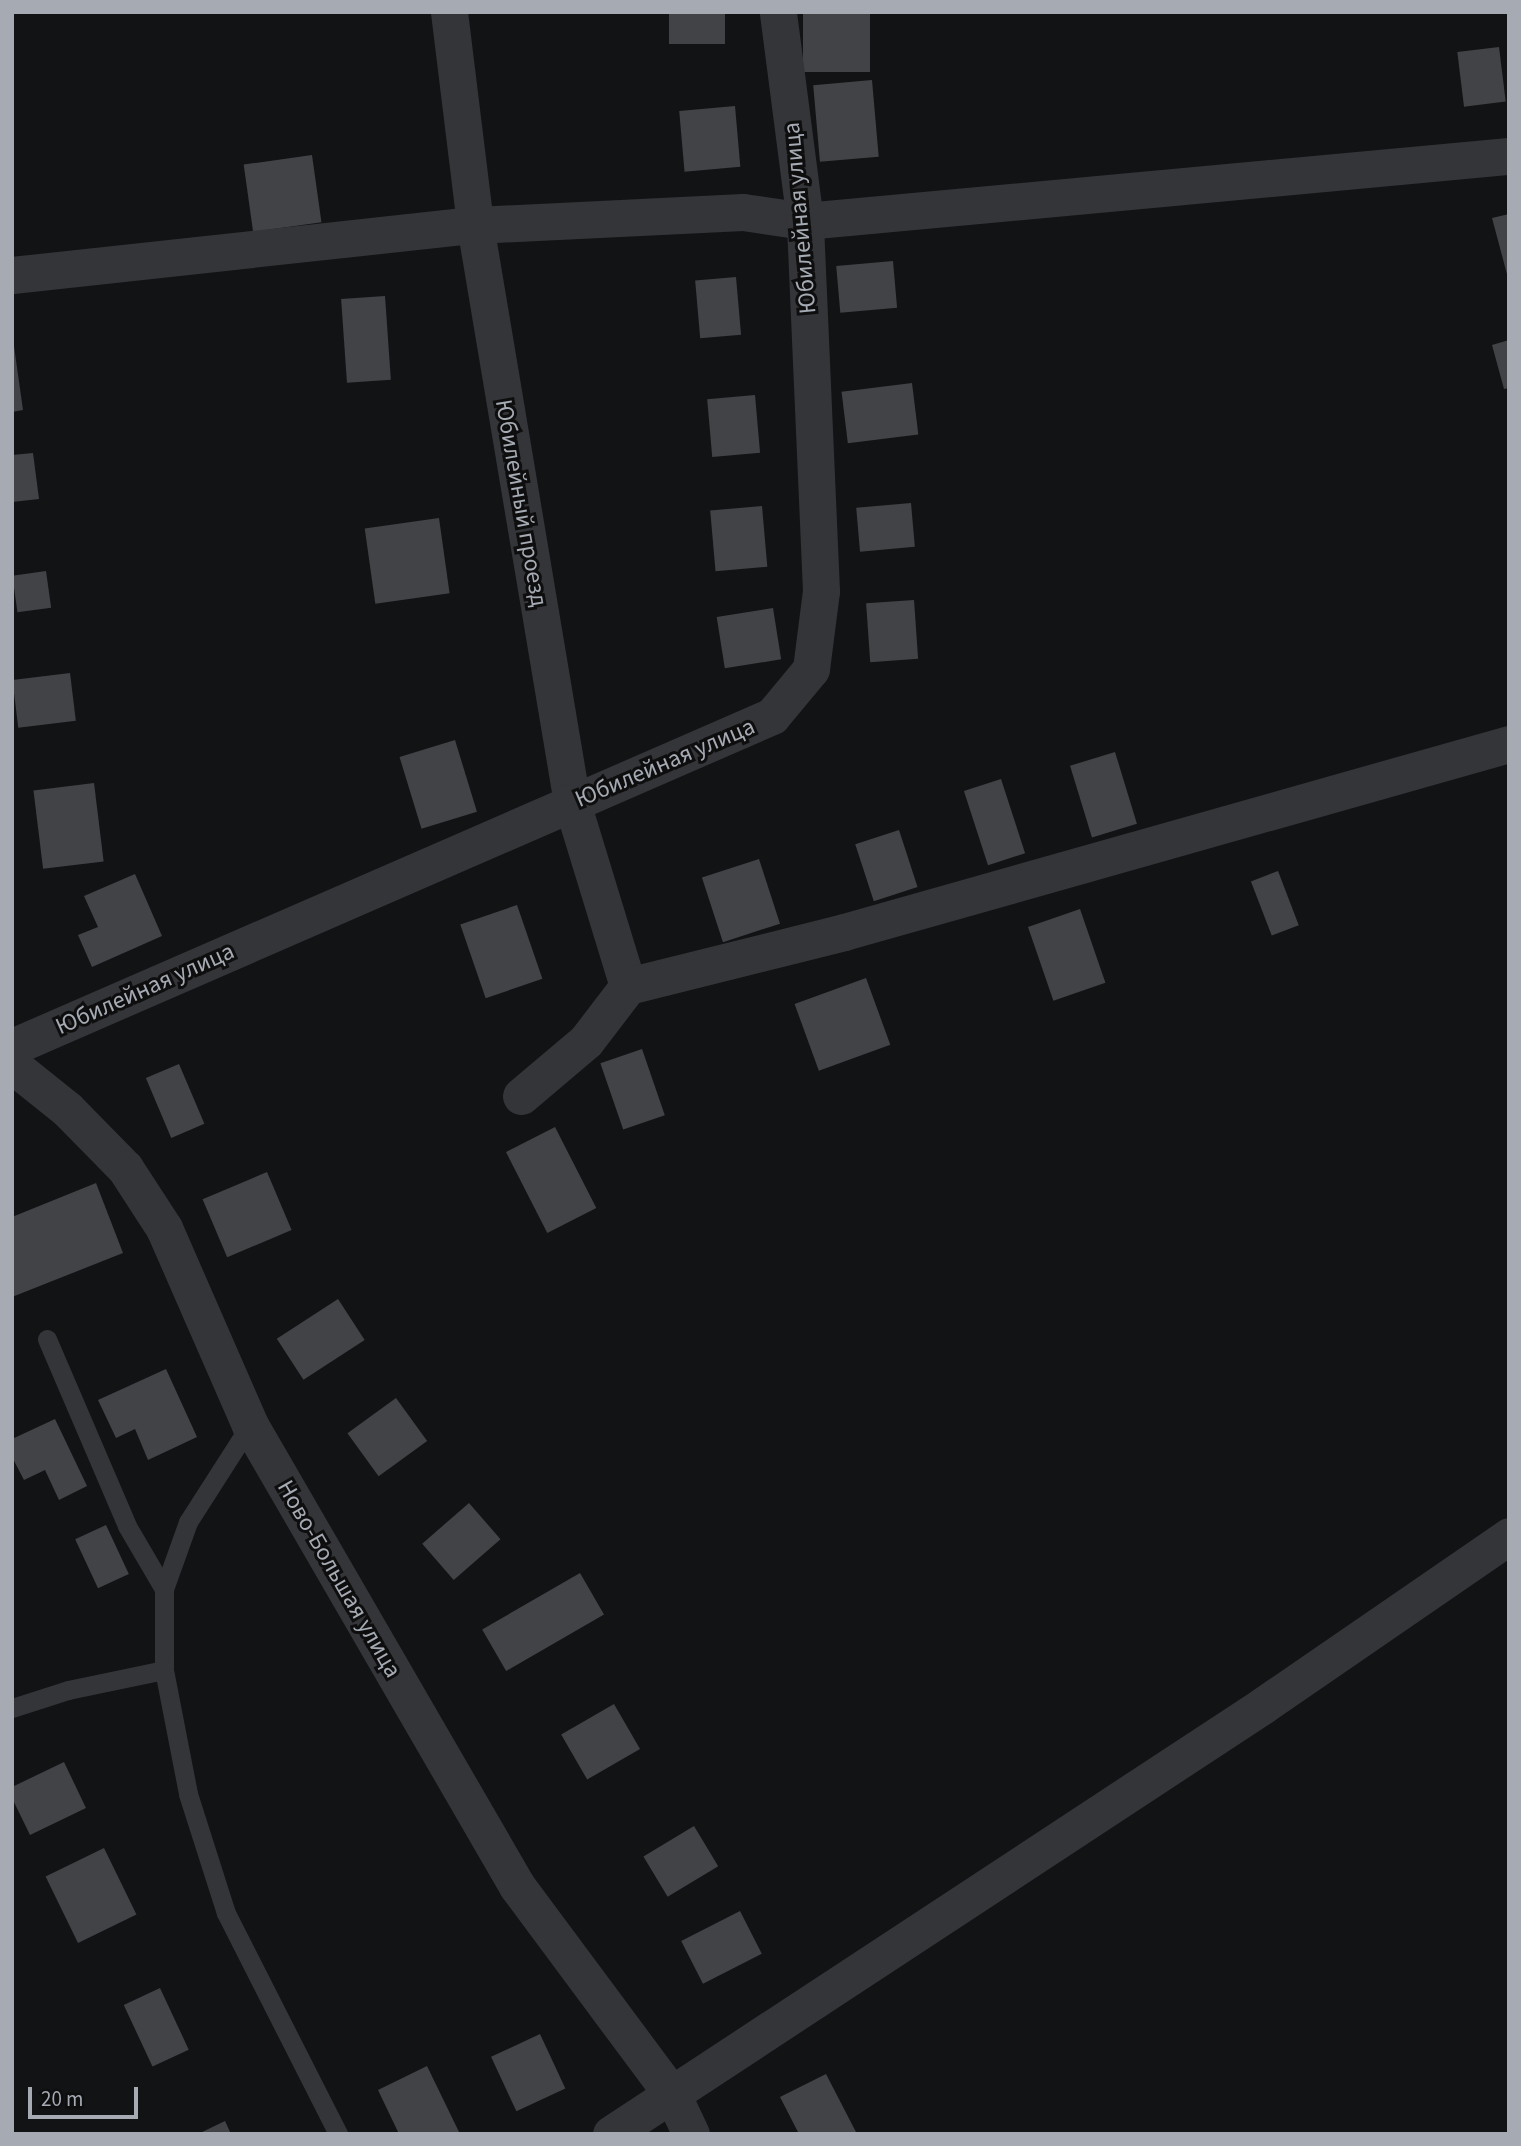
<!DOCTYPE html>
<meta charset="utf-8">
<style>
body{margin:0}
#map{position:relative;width:1521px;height:2146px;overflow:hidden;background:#121314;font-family:"Source Sans 3",sans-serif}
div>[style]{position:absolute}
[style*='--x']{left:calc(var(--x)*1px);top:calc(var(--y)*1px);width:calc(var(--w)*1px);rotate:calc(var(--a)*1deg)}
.building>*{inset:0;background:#424347;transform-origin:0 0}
.service>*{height:19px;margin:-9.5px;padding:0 9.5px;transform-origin:9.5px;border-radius:9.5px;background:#343539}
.minor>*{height:37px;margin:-18.5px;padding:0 18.5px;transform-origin:18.5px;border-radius:18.5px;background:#343539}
span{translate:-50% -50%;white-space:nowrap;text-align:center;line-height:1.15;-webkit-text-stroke:6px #0e0e0f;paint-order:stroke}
.street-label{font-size:24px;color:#a5aab3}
.frame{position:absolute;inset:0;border:14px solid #a5aab3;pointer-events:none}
.scale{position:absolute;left:28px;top:2087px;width:110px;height:32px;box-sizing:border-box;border:4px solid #a5aab3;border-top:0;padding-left:9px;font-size:21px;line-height:24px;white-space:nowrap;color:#a5aab3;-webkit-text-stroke:5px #0e0e0f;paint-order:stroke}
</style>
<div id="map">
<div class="building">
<i style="left:669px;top:12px;width:56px;height:32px"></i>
<i style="left:803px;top:12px;width:67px;height:60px"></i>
<i style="left:1499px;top:47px;width:55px;height:42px;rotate:83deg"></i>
<i style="left:872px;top:80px;width:77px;height:59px;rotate:85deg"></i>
<i style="left:735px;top:106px;width:61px;height:56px;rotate:85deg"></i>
<i style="left:312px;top:155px;width:68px;height:69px;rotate:82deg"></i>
<i style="clip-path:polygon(1509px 214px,1509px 278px,1508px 278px,1492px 218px)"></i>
<i style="left:893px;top:261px;width:47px;height:57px;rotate:85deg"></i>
<i style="left:736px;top:277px;width:58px;height:41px;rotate:85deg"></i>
<i style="left:385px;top:296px;width:84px;height:44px;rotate:86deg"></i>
<i style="clip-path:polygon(12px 332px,23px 410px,12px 412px)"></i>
<i style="clip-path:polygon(1509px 340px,1509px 388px,1504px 389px,1492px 345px)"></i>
<i style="left:912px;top:383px;width:52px;height:71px;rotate:83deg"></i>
<i style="left:755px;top:395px;width:58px;height:48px;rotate:85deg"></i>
<i style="clip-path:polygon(33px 453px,39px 499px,12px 502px,12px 455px)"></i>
<i style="left:911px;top:503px;width:44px;height:55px;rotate:85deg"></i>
<i style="left:762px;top:506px;width:61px;height:52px;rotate:85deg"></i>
<i style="left:439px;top:518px;width:76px;height:75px;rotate:82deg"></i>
<i style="left:46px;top:571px;width:37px;height:34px;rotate:82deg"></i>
<i style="left:914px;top:600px;width:59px;height:48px;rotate:86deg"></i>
<i style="left:773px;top:608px;width:52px;height:57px;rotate:81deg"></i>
<i style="left:70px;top:673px;width:48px;height:58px;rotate:83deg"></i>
<i style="left:455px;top:740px;width:75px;height:58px;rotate:73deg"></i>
<i style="left:1115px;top:752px;width:75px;height:47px;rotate:73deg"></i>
<i style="left:1001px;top:779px;width:78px;height:39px;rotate:72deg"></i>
<i style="left:94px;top:783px;width:79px;height:61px;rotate:83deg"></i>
<i style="left:899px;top:830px;width:60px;height:46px;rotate:72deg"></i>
<i style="left:759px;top:859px;width:68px;height:60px;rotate:72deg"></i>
<i style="left:1278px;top:871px;width:58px;height:29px;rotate:69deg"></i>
<i style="clip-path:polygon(135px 874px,162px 936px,92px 967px,78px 935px,98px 927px,84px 896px)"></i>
<i style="left:517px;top:905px;width:78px;height:60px;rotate:71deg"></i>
<i style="left:1080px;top:909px;width:78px;height:55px;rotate:71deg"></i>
<i style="left:866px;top:978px;width:71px;height:76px;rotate:70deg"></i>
<i style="left:642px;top:1049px;width:70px;height:44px;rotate:71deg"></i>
<i style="left:179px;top:1064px;width:65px;height:36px;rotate:67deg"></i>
<i style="left:555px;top:1127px;width:91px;height:55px;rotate:63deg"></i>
<i style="left:267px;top:1172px;width:63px;height:70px;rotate:67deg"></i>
<i style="clip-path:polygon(96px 1183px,123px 1253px,12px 1297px,12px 1217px)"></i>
<i style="left:338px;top:1299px;width:49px;height:73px;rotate:57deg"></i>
<i style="clip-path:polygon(166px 1369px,197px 1437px,148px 1460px,135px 1429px,116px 1438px,98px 1400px)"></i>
<i style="left:396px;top:1398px;width:53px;height:60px;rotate:54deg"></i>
<i style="clip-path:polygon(55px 1419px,87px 1486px,59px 1500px,45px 1470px,24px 1480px,12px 1457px,12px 1439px)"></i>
<i style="left:469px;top:1503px;width:48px;height:62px;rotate:49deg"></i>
<i style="left:106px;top:1525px;width:54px;height:34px;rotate:65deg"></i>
<i style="left:580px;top:1573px;width:48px;height:113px;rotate:60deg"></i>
<i style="left:614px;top:1704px;width:52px;height:61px;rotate:60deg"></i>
<i style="clip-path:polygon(64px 1762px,86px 1808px,30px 1835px,12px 1798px,12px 1787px)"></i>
<i style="left:694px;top:1826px;width:47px;height:59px;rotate:59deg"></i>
<i style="left:104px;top:1848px;width:74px;height:65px;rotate:64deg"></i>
<i style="left:740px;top:1911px;width:48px;height:66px;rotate:63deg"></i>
<i style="left:160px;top:1988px;width:68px;height:40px;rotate:65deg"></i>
<i style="left:540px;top:2034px;width:60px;height:54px;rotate:65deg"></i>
<i style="clip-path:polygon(427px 2066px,460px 2134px,399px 2134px,378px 2090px)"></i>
<i style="clip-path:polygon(826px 2074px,857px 2134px,799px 2134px,780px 2097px)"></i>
<i style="clip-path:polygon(225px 2121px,231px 2134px,198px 2134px)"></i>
</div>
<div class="service">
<i style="--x:47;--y:1339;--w:203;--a:66.8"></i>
<i style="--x:127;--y:1526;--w:73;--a:59.6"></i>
<i style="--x:250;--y:1425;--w:115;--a:122.6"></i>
<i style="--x:188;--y:1522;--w:71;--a:109.7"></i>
<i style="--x:164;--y:1589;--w:81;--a:90"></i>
<i style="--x:164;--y:1670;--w:126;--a:79"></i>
<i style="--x:188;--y:1794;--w:125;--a:72.3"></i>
<i style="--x:226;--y:1913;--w:248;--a:63.1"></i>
<i style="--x:12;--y:1708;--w:59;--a:-17.8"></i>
<i style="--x:68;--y:1690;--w:98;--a:-11.8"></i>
</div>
<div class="minor">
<i style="--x:449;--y:12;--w:215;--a:83"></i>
<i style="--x:475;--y:225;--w:586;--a:80.47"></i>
<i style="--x:572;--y:803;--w:191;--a:73"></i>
<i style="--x:12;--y:275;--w:466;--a:-6.2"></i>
<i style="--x:475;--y:225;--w:268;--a:-2.8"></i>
<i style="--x:743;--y:212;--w:63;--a:8.3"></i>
<i style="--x:805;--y:221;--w:707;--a:-5.28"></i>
<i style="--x:12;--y:1047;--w:829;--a:-23.53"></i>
<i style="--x:772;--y:716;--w:61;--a:-50.3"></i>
<i style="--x:811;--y:669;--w:79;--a:-82.7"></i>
<i style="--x:821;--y:591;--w:370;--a:-92.5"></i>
<i style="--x:805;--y:221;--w:211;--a:-97.4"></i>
<i style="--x:12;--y:1065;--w:70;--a:38.7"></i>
<i style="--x:67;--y:1109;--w:83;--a:45.5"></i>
<i style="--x:125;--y:1168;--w:72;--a:57"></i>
<i style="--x:164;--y:1228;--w:215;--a:66.4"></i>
<i style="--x:250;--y:1425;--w:533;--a:59.92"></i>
<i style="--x:517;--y:1886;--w:262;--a:53.4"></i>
<i style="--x:673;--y:2096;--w:42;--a:64.7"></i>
<i style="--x:521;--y:1096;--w:85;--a:-40.2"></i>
<i style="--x:586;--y:1041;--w:69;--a:-52.6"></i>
<i style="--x:628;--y:986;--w:223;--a:-14"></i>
<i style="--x:844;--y:932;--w:691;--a:-15.79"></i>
<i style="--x:611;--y:2134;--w:779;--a:-33.32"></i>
<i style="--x:1262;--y:1706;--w:300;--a:-34.5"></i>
</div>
<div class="street-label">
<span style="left:800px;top:218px;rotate:-95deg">Юбилейная улица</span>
<span style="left:521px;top:503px;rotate:80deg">Юбилейный проезд</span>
<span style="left:665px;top:763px;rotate:-23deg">Юбилейная улица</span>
<span style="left:145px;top:989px;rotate:-24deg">Юбилейная улица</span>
<span style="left:339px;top:1579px;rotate:60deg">Ново-Большая улица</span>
</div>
<div class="frame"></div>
<div class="scale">20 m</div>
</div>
